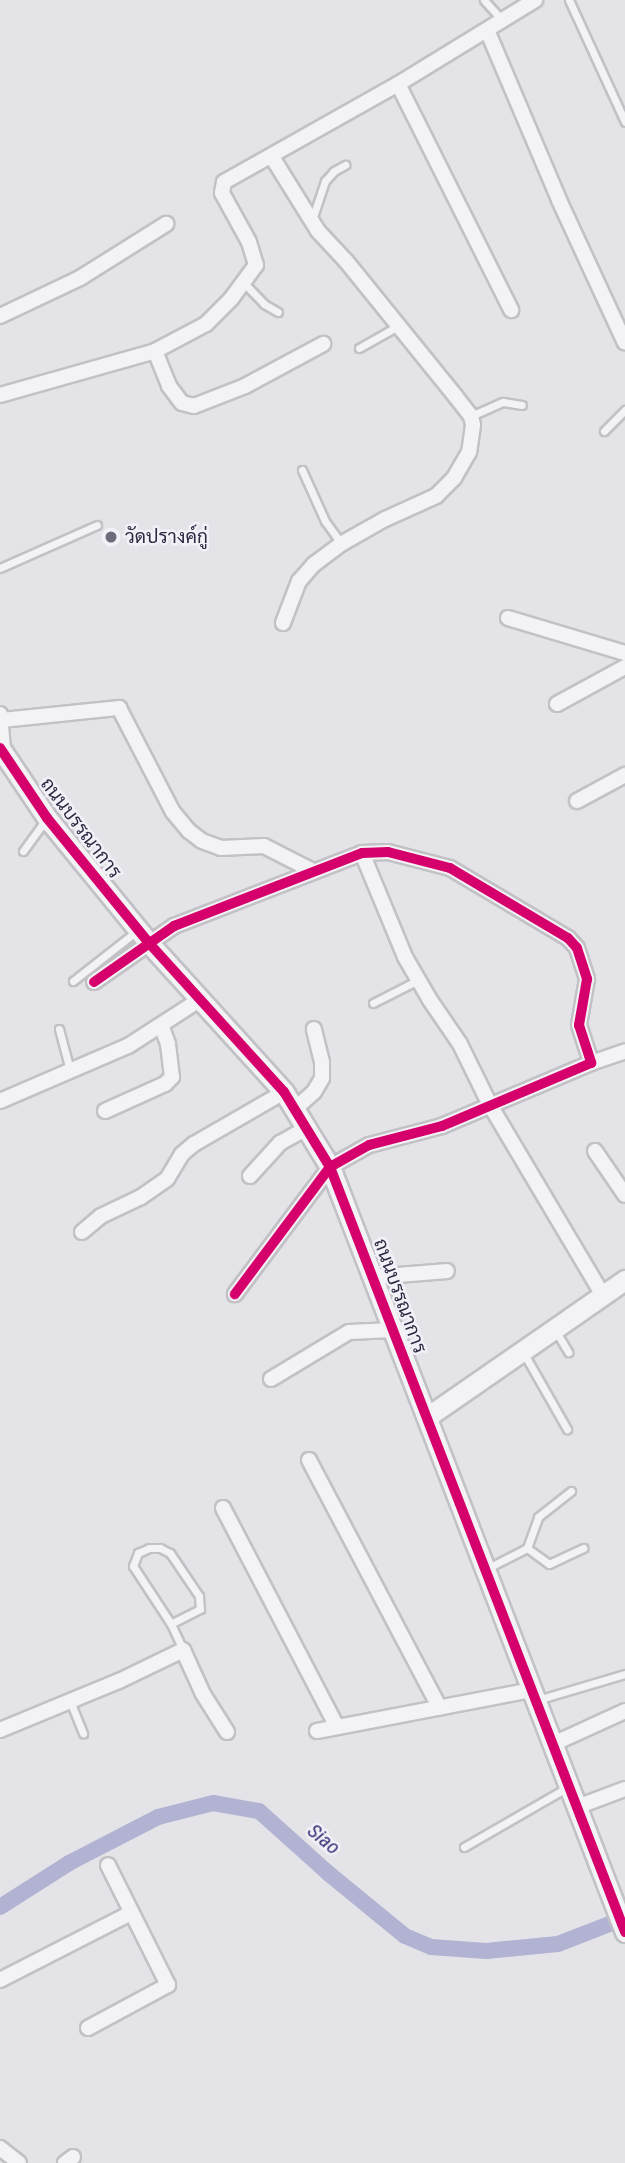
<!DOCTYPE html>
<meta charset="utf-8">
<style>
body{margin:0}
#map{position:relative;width:625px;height:2163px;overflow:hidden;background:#e4e4e8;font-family:"Roboto Condensed",Sarabun,sans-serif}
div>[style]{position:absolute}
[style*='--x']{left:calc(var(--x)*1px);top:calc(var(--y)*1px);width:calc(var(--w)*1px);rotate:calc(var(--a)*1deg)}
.canal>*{height:16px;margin:-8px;padding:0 8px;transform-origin:8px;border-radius:8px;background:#b2b2d3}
.roads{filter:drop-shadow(2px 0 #c1c1c6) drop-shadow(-2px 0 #c1c1c6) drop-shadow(0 2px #c1c1c6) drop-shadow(0 -2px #c1c1c6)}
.service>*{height:7px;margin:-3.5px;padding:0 3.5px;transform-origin:3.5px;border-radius:3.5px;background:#f3f3f5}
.minor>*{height:14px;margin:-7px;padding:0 7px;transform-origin:7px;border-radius:7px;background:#f3f3f5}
.tertiary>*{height:19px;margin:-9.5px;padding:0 9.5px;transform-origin:9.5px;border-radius:9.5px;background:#f3f3f5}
.cycleway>*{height:10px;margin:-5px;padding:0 5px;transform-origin:5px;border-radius:5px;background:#d6006c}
.dots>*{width:19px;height:19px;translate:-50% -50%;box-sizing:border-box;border:4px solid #f2f1f8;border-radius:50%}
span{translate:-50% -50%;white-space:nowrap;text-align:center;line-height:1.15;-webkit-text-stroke:5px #f2f1f8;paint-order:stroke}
.poi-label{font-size:19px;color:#2d2a42}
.left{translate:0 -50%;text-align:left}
.street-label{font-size:19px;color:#2d2a42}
.water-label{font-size:21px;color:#363377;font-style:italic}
</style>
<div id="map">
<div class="canal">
<i style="--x:0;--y:1907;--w:82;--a:-32.5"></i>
<i style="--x:69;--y:1863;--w:100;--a:-27.3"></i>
<i style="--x:158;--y:1817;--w:57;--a:-14.3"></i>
<i style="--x:213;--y:1803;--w:47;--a:9.9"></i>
<i style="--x:259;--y:1811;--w:93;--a:41.9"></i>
<i style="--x:328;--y:1873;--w:99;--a:39.3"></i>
<i style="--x:405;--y:1936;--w:28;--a:23"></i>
<i style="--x:431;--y:1947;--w:55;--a:4.2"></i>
<i style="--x:486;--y:1951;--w:72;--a:-5.6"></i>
<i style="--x:558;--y:1944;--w:72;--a:-21.2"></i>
</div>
<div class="roads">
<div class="service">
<i style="--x:484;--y:0;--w:27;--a:48"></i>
<i style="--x:569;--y:0;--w:134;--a:65.3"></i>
<i style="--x:312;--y:220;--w:41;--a:-71.6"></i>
<i style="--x:325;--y:181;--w:13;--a:-48"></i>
<i style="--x:334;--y:171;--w:13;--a:-29"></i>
<i style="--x:244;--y:283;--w:29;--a:46"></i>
<i style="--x:264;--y:304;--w:16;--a:30"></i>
<i style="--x:359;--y:348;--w:45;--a:-29.4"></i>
<i style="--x:471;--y:416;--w:35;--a:-24"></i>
<i style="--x:503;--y:402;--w:19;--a:9"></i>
<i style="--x:604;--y:431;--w:30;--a:-45"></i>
<i style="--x:302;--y:470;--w:56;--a:65.7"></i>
<i style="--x:325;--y:521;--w:27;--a:54"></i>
<i style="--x:0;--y:568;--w:106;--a:-23.9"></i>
<i style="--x:23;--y:851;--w:41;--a:-54"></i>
<i style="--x:73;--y:981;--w:83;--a:-38.1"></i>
<i style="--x:373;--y:1003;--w:51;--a:-27.1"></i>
<i style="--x:59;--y:1029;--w:42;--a:75"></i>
<i style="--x:555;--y:1330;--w:26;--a:59"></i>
<i style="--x:523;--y:1352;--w:89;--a:60.3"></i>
<i style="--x:527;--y:1548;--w:27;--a:36"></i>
<i style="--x:549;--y:1564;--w:38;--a:-25"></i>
<i style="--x:486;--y:1569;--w:46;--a:-27.1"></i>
<i style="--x:527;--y:1548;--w:33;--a:-70"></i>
<i style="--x:538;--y:1517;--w:42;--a:-38.2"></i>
<i style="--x:171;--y:1624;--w:69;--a:-123.2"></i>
<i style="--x:133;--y:1566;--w:14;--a:-69"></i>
<i style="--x:138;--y:1553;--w:12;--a:-24"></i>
<i style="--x:149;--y:1548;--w:11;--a:0"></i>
<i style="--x:160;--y:1548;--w:11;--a:27"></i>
<i style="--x:170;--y:1553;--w:52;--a:56"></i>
<i style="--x:199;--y:1596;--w:13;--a:86"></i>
<i style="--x:200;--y:1609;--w:33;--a:153"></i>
<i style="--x:171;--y:1624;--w:29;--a:65"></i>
<i style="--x:537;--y:1700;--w:92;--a:-16.5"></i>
<i style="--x:70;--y:1701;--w:35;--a:68"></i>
<i style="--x:464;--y:1847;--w:120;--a:-30"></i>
</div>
<div class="minor">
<i style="--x:487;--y:30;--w:185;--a:67"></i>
<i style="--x:559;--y:200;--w:157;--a:65.2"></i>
<i style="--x:398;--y:84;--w:253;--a:63.4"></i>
<i style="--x:272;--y:157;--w:87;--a:58.1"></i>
<i style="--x:318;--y:231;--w:41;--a:47"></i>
<i style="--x:346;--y:261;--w:175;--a:51"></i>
<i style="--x:456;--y:397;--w:24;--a:52"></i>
<i style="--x:471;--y:416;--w:9;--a:77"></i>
<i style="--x:473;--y:425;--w:27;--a:98"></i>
<i style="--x:469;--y:452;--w:30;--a:120"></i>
<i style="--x:454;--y:478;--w:25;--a:135"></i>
<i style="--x:436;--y:496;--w:56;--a:155.7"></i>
<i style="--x:385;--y:519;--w:51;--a:150.4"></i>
<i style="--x:341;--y:544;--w:34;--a:143"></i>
<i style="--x:314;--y:564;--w:23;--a:131"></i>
<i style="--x:299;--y:581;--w:45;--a:110.9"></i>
<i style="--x:0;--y:316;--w:89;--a:-25.4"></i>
<i style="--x:80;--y:278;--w:102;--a:-32.1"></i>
<i style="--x:155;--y:351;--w:38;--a:68"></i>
<i style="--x:169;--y:386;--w:21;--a:53"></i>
<i style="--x:182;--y:403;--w:12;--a:14"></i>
<i style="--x:194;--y:406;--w:55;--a:-21.4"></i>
<i style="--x:245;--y:386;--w:89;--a:-28.3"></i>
<i style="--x:0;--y:395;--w:161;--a:-15.8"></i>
<i style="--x:155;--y:351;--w:58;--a:-27.9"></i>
<i style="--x:206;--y:324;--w:35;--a:-45"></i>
<i style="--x:231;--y:299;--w:42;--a:-53.7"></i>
<i style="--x:256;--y:265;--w:24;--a:-107"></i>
<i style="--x:249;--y:242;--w:56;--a:-118.9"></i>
<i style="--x:222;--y:193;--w:11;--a:-80"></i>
<i style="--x:224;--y:182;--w:200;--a:-29.4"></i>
<i style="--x:398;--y:84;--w:161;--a:-31.5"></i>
<i style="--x:508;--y:618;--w:122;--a:16.7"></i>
<i style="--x:557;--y:704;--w:77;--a:-28.6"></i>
<i style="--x:0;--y:714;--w:38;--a:85"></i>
<i style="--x:2;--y:720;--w:118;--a:-5.9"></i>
<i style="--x:119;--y:708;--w:117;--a:62.6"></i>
<i style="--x:173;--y:812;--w:25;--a:50"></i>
<i style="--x:189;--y:831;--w:16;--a:38"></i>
<i style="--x:202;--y:841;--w:20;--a:20"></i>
<i style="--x:221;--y:848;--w:43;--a:-2.7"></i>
<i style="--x:264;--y:846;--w:55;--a:27"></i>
<i style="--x:577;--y:801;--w:55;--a:-28.4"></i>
<i style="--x:362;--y:853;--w:113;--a:67.5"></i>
<i style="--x:405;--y:957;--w:50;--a:59.8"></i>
<i style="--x:430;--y:1000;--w:53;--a:55.7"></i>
<i style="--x:460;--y:1044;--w:68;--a:63.8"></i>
<i style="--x:490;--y:1105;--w:221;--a:59.3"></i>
<i style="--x:94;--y:982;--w:98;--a:-35"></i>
<i style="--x:174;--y:926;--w:202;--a:-21.2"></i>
<i style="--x:362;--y:853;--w:26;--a:-2"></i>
<i style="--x:388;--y:852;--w:64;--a:14.5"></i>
<i style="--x:450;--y:868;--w:137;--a:30.7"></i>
<i style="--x:568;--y:938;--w:13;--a:48"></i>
<i style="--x:577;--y:948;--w:33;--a:72"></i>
<i style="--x:587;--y:979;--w:47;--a:99.9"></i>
<i style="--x:579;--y:1025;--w:40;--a:72"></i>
<i style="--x:591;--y:1063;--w:162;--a:157.1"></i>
<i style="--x:442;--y:1126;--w:75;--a:165.4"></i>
<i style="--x:369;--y:1145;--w:45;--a:150.6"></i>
<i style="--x:330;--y:1167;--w:159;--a:126.8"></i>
<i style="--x:591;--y:1063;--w:36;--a:-19"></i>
<i style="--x:0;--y:1101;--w:139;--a:-23.3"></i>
<i style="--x:128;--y:1046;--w:85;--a:-32.9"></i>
<i style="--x:296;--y:1108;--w:24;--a:-42"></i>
<i style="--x:314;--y:1092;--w:16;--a:-60"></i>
<i style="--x:322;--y:1078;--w:16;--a:-90"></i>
<i style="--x:322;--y:1062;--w:34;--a:-104"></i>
<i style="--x:105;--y:1111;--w:66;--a:-24.2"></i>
<i style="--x:165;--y:1084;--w:10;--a:-45"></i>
<i style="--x:172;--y:1077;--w:33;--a:-97"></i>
<i style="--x:168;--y:1044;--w:20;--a:-110"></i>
<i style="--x:595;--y:1151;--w:53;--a:55.7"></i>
<i style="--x:250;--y:1176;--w:45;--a:-47.7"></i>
<i style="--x:280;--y:1143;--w:31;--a:-29"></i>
<i style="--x:82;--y:1232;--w:25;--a:-40"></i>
<i style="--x:101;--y:1216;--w:44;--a:-25.4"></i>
<i style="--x:141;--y:1197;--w:32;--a:-35"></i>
<i style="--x:167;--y:1179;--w:29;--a:-59"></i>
<i style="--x:182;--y:1154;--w:16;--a:-40"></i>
<i style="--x:194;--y:1144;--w:104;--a:-30"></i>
<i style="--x:374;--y:1277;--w:73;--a:-4.7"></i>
<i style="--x:271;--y:1379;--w:91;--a:-31.1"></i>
<i style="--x:349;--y:1332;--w:44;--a:-2.6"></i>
<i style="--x:309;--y:1460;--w:280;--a:62.2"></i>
<i style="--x:223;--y:1508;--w:247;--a:62.5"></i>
<i style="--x:0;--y:1730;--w:129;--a:-22.4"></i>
<i style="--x:119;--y:1681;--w:71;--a:-25.8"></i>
<i style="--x:183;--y:1650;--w:48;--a:65.6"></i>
<i style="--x:203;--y:1694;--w:45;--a:57.7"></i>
<i style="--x:317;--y:1731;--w:219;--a:-10.8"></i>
<i style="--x:553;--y:1744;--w:79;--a:-24.6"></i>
<i style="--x:577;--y:1807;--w:51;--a:-20.6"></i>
<i style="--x:0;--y:1980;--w:147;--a:-27.1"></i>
<i style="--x:88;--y:2028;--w:91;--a:-28.3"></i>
<i style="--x:168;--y:1985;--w:134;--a:-116.6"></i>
<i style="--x:0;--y:2148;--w:24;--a:38"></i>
<i style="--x:65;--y:2163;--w:10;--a:-37"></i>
</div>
<div class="tertiary">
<i style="--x:0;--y:748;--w:84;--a:56.1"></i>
<i style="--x:47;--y:818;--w:160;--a:50.8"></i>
<i style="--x:148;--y:942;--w:202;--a:47.8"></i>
<i style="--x:284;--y:1092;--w:88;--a:58.5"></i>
<i style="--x:330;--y:1167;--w:820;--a:68.91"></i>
<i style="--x:427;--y:1417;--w:241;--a:-34.7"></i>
</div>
</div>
<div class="cycleway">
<i style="--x:0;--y:748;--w:84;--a:56.1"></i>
<i style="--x:47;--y:818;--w:160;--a:50.8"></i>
<i style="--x:148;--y:942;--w:202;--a:47.8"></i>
<i style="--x:284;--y:1092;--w:88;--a:58.5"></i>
<i style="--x:330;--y:1167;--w:820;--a:68.91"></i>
<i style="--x:94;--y:982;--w:98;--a:-35"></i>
<i style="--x:174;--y:926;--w:202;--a:-21.2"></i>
<i style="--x:362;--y:853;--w:26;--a:-2"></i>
<i style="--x:388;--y:852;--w:64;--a:14.5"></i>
<i style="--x:450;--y:868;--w:137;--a:30.7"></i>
<i style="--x:568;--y:938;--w:13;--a:48"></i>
<i style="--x:577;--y:948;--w:33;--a:72"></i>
<i style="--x:587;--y:979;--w:47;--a:99.9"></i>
<i style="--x:579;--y:1025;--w:40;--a:72"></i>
<i style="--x:591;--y:1063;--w:162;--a:157.1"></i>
<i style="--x:442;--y:1126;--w:75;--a:165.4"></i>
<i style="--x:369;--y:1145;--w:45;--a:150.6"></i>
<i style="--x:330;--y:1167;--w:159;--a:126.8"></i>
</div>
<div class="dots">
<i style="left:111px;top:537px;background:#6d6b7c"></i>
</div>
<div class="poi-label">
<span class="left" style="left:125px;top:537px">วัดปรางค์กู่</span>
</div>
<div class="street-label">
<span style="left:81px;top:828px;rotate:53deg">ถนนบรรณาการ</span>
<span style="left:400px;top:1296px;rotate:70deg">ถนนบรรณาการ</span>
</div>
<div class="water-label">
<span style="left:324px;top:1839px;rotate:40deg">Siao</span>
</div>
</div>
